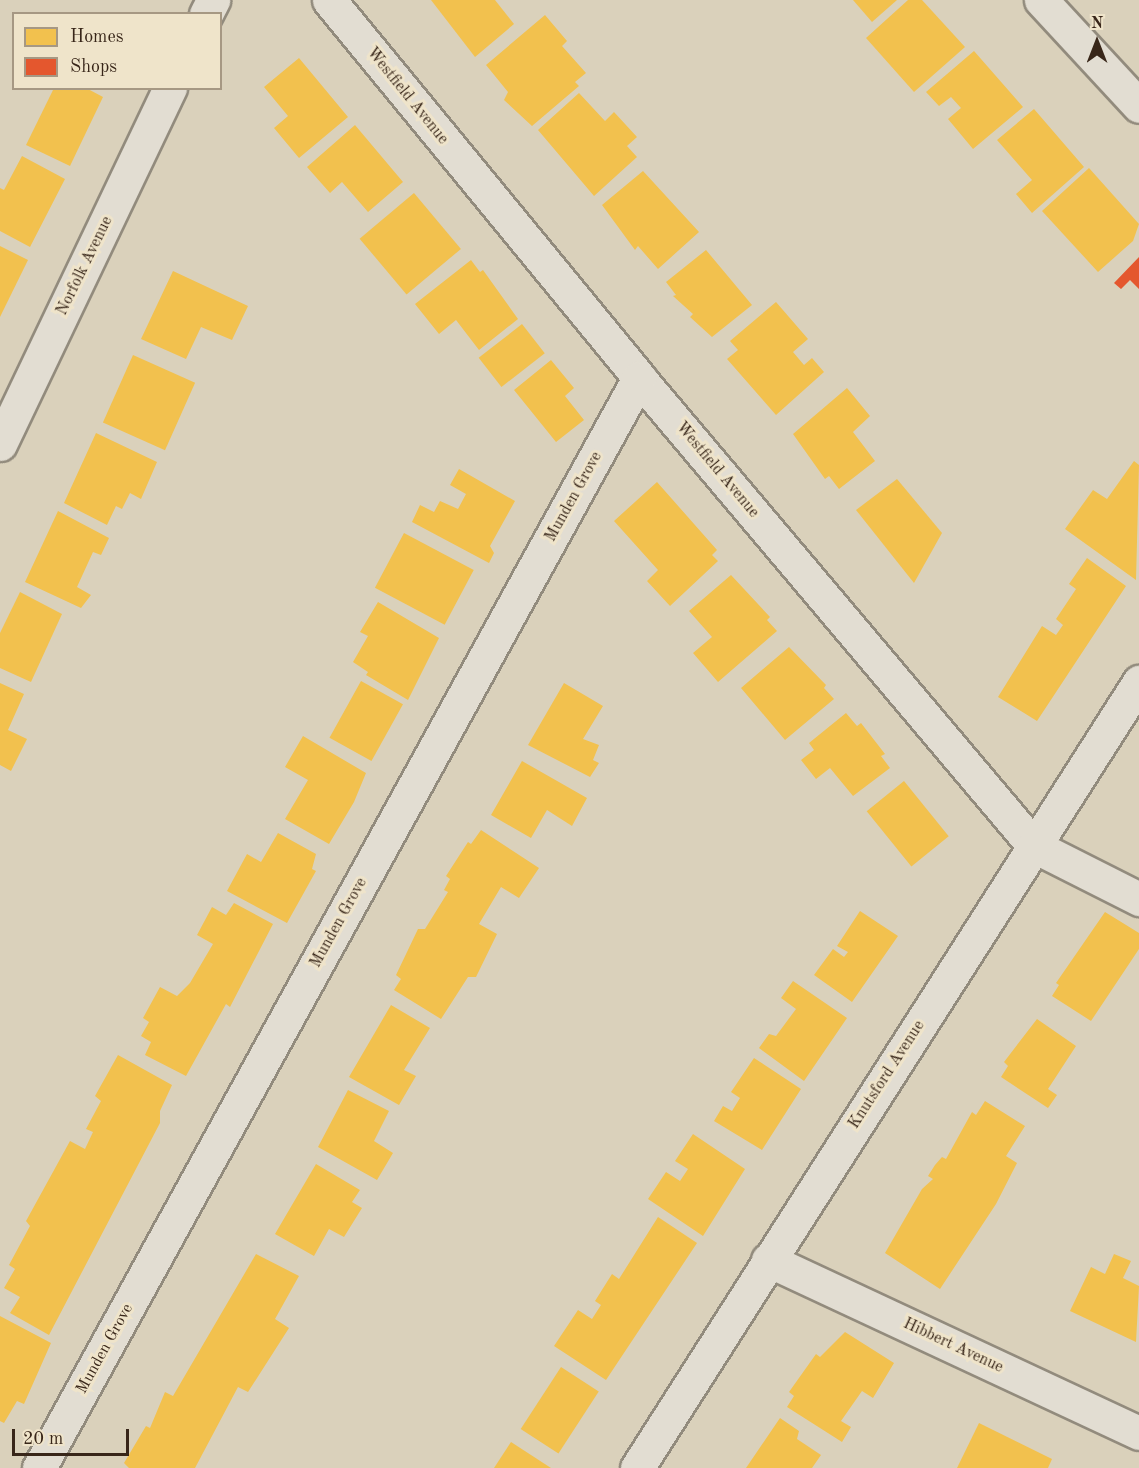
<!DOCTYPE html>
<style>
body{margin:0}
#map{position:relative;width:1139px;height:1468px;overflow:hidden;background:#dad1bb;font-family:"Old Standard TT",serif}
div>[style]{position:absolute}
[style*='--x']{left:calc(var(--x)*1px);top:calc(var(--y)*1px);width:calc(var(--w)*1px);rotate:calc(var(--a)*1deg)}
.homes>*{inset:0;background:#f2c14e;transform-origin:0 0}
.shops>*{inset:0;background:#e4572e}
.roads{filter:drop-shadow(2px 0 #928b7d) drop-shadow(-2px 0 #928b7d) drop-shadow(0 2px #928b7d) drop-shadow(0 -2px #928b7d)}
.street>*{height:33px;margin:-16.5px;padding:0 16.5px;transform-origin:16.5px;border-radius:16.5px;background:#e2ddd2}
.secondary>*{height:33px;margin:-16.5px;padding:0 16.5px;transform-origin:16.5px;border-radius:16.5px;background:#e2ddd2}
span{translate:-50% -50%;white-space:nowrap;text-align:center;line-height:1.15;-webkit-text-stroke:6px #efe4ca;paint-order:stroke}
.street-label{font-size:16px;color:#382619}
.legend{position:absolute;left:12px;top:12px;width:210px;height:78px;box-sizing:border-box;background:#efe4ca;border:2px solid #a69883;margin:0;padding:8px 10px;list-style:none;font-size:18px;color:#382619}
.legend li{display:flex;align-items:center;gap:12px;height:30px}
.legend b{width:30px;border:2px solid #a69883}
.north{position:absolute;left:1067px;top:12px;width:60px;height:60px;-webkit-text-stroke:4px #efe4ca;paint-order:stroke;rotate:0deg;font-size:16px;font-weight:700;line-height:24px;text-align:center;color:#382619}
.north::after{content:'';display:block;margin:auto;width:21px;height:27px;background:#382619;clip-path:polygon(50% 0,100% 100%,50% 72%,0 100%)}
.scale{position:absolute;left:12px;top:1429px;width:117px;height:27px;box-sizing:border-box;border:3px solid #382619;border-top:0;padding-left:8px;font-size:18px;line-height:21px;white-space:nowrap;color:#382619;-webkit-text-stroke:4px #efe4ca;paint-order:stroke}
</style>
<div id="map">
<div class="homes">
<i style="clip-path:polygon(431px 0,495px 0,514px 24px,475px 57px)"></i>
<i style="clip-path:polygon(853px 0,897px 0,872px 22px)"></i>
<i style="clip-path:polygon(908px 0,922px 0,965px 47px,914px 92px,866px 38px)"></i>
<i style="clip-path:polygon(545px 15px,567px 41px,562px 46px,586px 73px,575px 82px,579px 86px,532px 126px,504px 100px,508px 92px,486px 65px)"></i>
<i style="clip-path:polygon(974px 51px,1023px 107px,973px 149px,948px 119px,961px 108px,951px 97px,939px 106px,926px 92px)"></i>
<i style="clip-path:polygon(299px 58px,348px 117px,299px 158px,274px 128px,288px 116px,264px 87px)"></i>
<i style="clip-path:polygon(54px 88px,86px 88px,103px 97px,70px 166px,26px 145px)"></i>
<i style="clip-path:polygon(579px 93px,605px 121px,614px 112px,637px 137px,627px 146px,637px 157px,594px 196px,538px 130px)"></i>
<i style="clip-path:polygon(1034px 109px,1084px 167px,1032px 213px,1016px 194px,1032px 180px,997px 140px)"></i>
<i style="clip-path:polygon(355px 125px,403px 182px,368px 212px,342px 182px,330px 193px,307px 167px)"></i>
<i style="clip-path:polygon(22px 156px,65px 179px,30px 247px,0 231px,0 188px,4px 190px)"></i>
<i style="clip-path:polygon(1089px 168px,1139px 224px,1133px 241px,1098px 272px,1042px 211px)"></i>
<i style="clip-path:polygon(643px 171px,699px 232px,658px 269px,638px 246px,635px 250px,602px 205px)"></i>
<i style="left:414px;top:193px;width:73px;height:71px;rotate:50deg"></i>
<i style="clip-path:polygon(0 246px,28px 260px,0 317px)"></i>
<i style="clip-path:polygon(706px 250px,752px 305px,712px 337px,690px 317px,693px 314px,673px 296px,676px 295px,666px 282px)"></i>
<i style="clip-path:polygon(471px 260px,480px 272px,483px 270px,518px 319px,479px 350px,456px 320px,439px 334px,415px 304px)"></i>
<i style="clip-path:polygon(173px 271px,248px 306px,232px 340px,201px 327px,186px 359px,141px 339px)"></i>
<i style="clip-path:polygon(776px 302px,808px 339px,793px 352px,804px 365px,812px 358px,824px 372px,776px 415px,727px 359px,738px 350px,730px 341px)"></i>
<i style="left:522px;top:324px;width:37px;height:55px;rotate:52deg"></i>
<i style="left:133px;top:355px;width:68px;height:74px;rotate:24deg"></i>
<i style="clip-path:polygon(551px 360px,574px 388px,565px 396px,584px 420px,556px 442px,514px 390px)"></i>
<i style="clip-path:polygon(847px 388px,870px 416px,853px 432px,875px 461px,839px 489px,829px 476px,825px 479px,793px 434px)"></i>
<i style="clip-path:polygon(96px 433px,157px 462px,141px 499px,130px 493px,122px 509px,116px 506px,107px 525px,64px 503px)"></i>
<i style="clip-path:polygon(1134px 461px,1139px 465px,1136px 580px,1065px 529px,1093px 490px,1107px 499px)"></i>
<i style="clip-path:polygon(459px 469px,515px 501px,490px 546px,494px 553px,489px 563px,412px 522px,420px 505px,434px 512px,440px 501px,458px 509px,466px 494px,450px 485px)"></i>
<i style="clip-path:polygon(897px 479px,942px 533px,914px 583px,856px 510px)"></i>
<i style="clip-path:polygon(657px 482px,717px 550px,712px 555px,718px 561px,670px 606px,647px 581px,658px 570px,614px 521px)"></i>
<i style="clip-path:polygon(58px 511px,109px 538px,101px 555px,93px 552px,77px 587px,91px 595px,81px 608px,25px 582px)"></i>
<i style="left:404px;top:533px;width:79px;height:62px;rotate:28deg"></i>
<i style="clip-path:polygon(1087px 558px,1126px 586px,1037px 721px,998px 697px,1042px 626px,1056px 635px,1063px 625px,1056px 619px,1076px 589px,1069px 584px)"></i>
<i style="clip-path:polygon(731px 575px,770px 617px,767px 620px,777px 631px,718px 682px,693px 653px,712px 637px,689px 611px)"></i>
<i style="clip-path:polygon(20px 592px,62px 614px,31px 682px,0 668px,0 633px)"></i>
<i style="clip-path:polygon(378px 602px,439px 638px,408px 700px,366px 675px,368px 672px,353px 662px,368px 636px,360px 632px)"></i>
<i style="clip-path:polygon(789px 647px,826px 685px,824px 688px,834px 699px,785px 740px,741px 688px)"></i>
<i style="left:361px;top:681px;width:48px;height:65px;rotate:29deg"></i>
<i style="clip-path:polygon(0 683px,24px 694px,8px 730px,27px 739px,11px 771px,0 765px)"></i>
<i style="clip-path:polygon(564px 683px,603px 706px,583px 739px,599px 745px,593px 760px,599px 763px,590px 777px,528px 745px)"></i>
<i style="clip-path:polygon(846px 713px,857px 726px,861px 723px,885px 754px,881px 756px,890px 768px,853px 796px,830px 768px,816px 779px,801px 760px,814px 750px,809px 743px)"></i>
<i style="clip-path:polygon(303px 736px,366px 773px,354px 802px,329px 844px,285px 819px,308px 780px,285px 767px)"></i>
<i style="clip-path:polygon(522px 761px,587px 798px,572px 826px,547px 810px,531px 838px,491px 815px)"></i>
<i style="left:904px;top:781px;width:71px;height:48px;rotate:51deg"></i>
<i style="clip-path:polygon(481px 830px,539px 868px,519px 898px,501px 887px,479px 924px,497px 934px,476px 977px,468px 977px,441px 1019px,394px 990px,401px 979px,396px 975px,418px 929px,425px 929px,448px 892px,444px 890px,450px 879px,446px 876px,468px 842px,471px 844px)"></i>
<i style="clip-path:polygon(278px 833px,316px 854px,312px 869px,316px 871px,287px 923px,227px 891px,247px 854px,261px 862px)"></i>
<i style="clip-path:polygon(234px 903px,273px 924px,230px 1007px,226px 1004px,186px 1076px,145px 1055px,151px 1042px,141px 1036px,149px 1022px,143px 1018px,160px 987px,177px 996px,190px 983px,213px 944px,197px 935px,212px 907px,226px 915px)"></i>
<i style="clip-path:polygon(860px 911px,898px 936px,852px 1002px,814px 975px,833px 949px,844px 957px,848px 952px,837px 946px)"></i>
<i style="clip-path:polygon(1105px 912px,1139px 933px,1139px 949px,1091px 1021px,1052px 996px,1059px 985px,1056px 983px)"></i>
<i style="clip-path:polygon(793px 981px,847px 1018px,804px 1081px,759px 1048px,769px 1034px,776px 1036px,796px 1009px,781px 998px)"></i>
<i style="clip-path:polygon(391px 1005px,430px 1028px,404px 1070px,416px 1076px,399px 1105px,349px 1077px)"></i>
<i style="clip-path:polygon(1037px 1019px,1076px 1046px,1048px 1089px,1057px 1095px,1048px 1108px,1001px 1077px,1008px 1066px,1004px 1062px)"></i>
<i style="clip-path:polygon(118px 1055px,172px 1085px,160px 1111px,160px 1123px,49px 1335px,10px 1313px,20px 1297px,4px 1288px,15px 1269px,9px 1265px,30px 1226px,26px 1221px,70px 1141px,85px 1149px,93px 1132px,86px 1129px,101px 1101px,95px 1096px)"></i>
<i style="clip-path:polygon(754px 1058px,801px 1089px,762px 1150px,714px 1121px,723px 1106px,732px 1111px,740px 1098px,731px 1092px)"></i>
<i style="clip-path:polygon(348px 1090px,389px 1111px,374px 1141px,393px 1153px,377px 1180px,318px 1147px)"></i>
<i style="clip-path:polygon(985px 1101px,1025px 1126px,1006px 1156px,1017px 1163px,996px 1204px,940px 1289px,885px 1253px,922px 1189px,933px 1179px,928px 1176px,935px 1165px,942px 1157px,946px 1159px,972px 1112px,976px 1115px)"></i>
<i style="clip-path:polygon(693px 1134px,745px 1169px,703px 1236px,648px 1199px,666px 1172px,680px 1181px,688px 1169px,675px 1161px)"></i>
<i style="clip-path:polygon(316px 1164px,360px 1190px,352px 1202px,362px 1208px,344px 1237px,329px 1229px,314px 1256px,275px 1234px)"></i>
<i style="clip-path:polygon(658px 1217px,697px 1243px,606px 1380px,554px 1346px,578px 1310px,592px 1319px,601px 1305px,595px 1301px,612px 1274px,619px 1279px)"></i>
<i style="clip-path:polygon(256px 1254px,299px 1276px,275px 1319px,289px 1328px,248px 1392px,238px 1387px,195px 1468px,129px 1468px,124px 1463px,146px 1426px,150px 1428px,165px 1392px,173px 1396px)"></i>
<i style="clip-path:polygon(1114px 1254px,1131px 1261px,1123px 1278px,1139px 1286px,1136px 1342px,1070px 1311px,1091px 1267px,1105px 1274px)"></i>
<i style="clip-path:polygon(0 1316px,51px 1343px,24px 1404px,17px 1401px,4px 1423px,0 1421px)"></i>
<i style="clip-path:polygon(845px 1332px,894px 1363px,873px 1398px,862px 1391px,841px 1421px,851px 1427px,842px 1442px,787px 1407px,794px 1396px,789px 1392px,816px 1354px,820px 1357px)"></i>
<i style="left:561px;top:1367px;width:45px;height:74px;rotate:33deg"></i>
<i style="clip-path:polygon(780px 1418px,799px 1431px,797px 1439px,821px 1455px,812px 1468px,746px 1468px)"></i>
<i style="clip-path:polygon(979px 1423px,1052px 1459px,1048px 1468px,957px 1468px)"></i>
<i style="clip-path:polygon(511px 1442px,551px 1468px,494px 1468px)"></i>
</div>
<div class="shops">
<i style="clip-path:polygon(1139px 257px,1139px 289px,1130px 280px,1121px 289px,1114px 283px)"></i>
</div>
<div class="roads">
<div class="street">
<i style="--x:329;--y:0;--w:489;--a:50.6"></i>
<i style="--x:639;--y:378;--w:612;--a:49.84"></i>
<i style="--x:1034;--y:846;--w:118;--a:26.8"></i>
<i style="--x:206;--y:14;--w:16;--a:-63"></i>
<i style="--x:0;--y:444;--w:395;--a:-64.5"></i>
<i style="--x:768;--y:1260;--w:409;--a:25"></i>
<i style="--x:39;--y:1468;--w:1244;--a:-61.17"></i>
<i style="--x:637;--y:1468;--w:933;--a:-57.43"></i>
</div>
<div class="secondary">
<i style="--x:1041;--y:0;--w:144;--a:47.2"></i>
</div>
</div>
<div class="street-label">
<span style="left:407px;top:96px;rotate:51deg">Westfield Avenue</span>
<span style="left:85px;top:266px;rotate:-64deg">Norfolk Avenue</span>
<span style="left:717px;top:470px;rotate:50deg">Westfield Avenue</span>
<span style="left:574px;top:497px;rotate:-61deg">Munden Grove</span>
<span style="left:339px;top:923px;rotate:-61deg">Munden Grove</span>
<span style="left:887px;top:1075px;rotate:-57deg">Knutsford Avenue</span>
<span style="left:953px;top:1346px;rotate:25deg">Hibbert Avenue</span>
<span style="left:105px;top:1349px;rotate:-61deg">Munden Grove</span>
</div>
<ul class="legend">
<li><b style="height:16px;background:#f2c14e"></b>Homes</li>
<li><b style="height:16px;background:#e4572e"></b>Shops</li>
</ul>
<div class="north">N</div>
<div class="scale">20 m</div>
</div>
